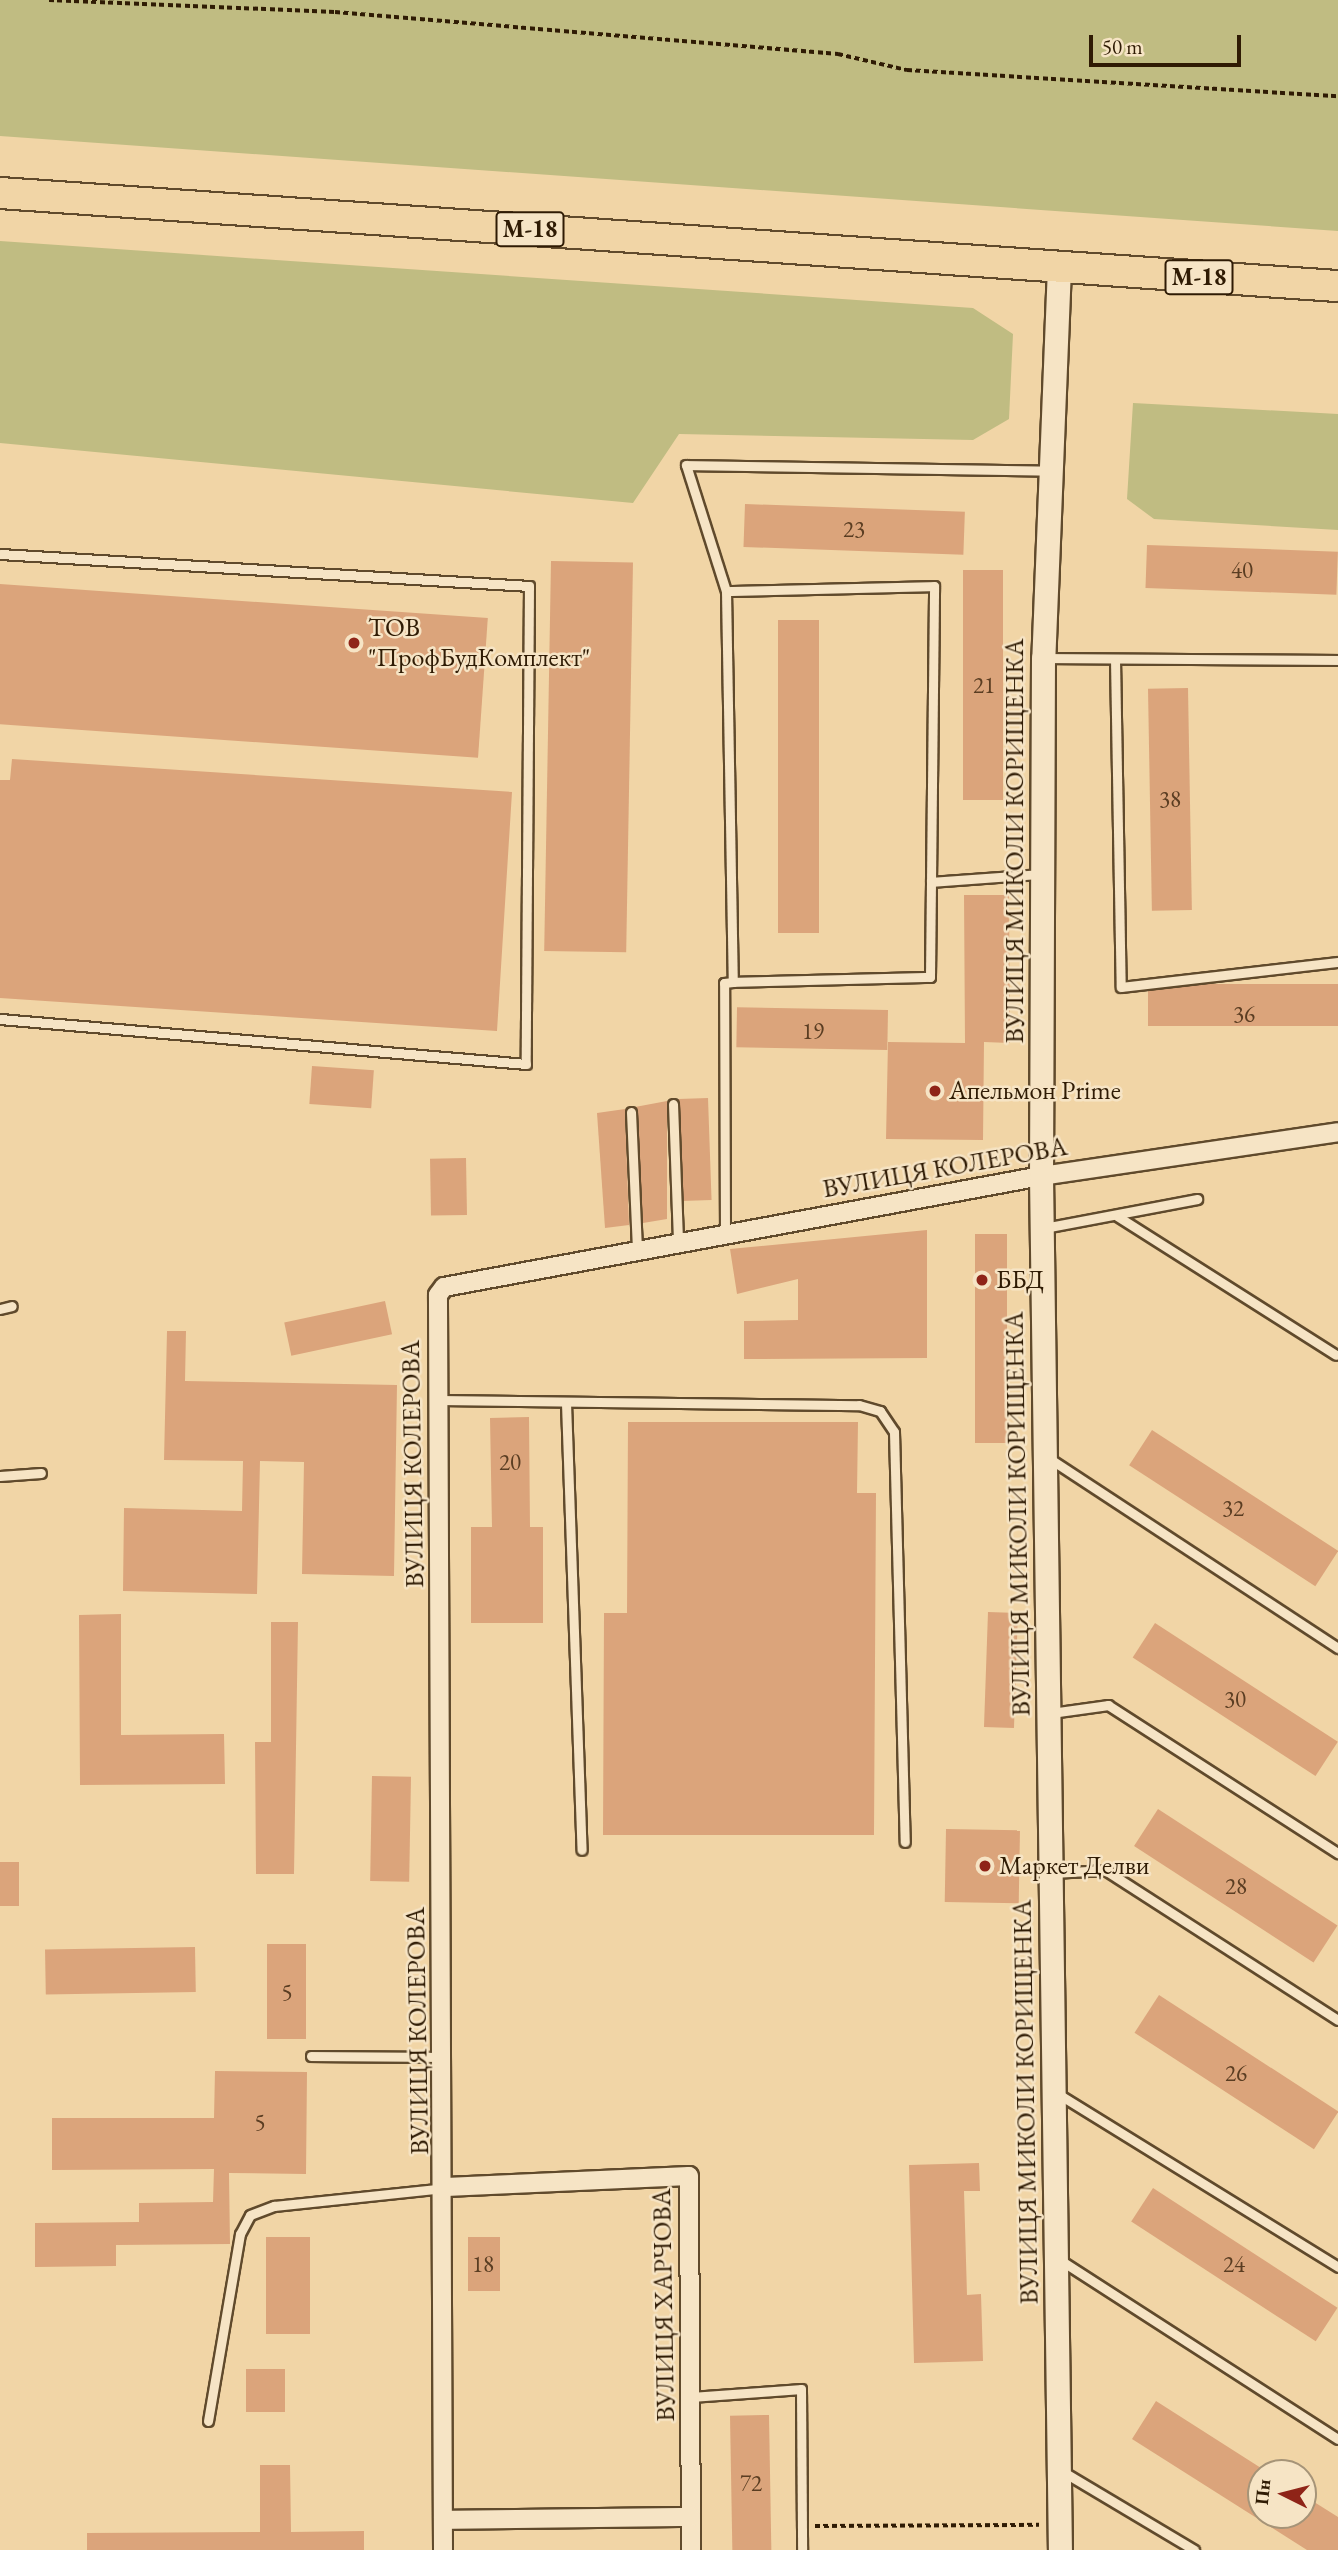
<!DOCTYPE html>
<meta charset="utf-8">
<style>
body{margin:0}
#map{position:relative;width:1338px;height:2550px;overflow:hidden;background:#f1d5a6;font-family:"EB Garamond",serif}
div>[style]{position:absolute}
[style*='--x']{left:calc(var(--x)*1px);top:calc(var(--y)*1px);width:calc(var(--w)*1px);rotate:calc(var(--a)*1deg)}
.green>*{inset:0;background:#c0bc82}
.building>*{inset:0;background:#dba47b;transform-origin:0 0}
.path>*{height:3.5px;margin-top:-1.75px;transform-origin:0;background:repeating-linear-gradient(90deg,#2f1b04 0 5px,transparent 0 8.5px)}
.roads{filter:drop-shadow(2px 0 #604a2c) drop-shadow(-2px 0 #604a2c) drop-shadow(0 2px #604a2c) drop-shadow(0 -2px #604a2c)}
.service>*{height:9px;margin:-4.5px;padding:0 4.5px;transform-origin:4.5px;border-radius:4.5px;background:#f6e4c5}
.minor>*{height:18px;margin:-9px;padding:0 9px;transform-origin:9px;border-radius:9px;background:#f6e4c5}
.tertiary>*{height:23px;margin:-11.5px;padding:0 11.5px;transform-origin:11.5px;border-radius:11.5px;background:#f6e4c5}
.trunk>*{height:30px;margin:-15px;padding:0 15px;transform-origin:15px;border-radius:15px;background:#f1d5a6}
.dots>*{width:19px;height:19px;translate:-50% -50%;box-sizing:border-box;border:4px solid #f6e4c5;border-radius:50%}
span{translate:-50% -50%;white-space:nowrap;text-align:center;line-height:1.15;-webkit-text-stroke:5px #f6e4c5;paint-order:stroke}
.number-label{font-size:23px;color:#5a3d22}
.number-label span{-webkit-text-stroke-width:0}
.shield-label span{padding:2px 5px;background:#f6e4c5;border:2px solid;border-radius:5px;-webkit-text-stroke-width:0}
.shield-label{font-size:24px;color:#2f1b04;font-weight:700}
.poi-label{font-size:26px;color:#2f1b04}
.left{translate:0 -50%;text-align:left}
.street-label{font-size:26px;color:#2f1b04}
.north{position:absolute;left:1247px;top:2459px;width:70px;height:70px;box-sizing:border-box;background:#f6e4c5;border:2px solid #a69478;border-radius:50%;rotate:276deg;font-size:19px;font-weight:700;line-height:28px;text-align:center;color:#2f1b04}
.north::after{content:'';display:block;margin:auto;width:24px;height:32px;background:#8f2418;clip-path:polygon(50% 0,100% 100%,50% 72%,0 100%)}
.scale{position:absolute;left:1089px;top:35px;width:152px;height:32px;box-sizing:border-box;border:4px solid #2f1b04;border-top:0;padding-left:9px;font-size:21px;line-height:24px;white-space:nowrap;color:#2f1b04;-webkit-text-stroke:5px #f6e4c5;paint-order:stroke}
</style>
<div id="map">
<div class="green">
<i style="clip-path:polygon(0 0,1338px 0,1338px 231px,0 136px)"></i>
<i style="clip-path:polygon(0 241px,973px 308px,1013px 334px,1009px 419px,973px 440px,679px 434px,633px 503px,0 443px)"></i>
<i style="clip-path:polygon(1133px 403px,1338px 414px,1338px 530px,1154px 519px,1127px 499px)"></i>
</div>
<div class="building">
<i style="left:745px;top:504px;width:220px;height:43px;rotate:2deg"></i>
<i style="left:1147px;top:545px;width:191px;height:43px;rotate:2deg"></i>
<i style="left:551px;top:561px;width:82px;height:390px;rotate:1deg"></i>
<i style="left:963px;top:570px;width:40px;height:230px"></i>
<i style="left:0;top:584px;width:489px;height:140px;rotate:4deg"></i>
<i style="left:778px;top:620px;width:41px;height:313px"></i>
<i style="left:1188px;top:688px;width:222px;height:40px;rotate:89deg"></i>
<i style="clip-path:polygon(12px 759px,512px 792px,497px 1031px,0 998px,0 780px,10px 780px)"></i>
<i style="clip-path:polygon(964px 895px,1009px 895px,1010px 1043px,984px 1042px,983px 1140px,886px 1139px,888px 1042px,965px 1043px)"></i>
<i style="left:1338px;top:984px;width:42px;height:190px;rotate:90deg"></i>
<i style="left:888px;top:1010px;width:40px;height:151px;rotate:91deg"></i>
<i style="left:312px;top:1066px;width:62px;height:38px;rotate:4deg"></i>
<i style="left:708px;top:1098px;width:102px;height:30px;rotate:88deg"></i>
<i style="clip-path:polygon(667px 1101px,667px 1219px,643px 1223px,635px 1107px)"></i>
<i style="clip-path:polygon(625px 1109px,629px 1225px,605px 1228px,597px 1113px)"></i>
<i style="left:466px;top:1158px;width:57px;height:36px;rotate:89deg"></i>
<i style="clip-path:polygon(927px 1230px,927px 1358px,744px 1359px,744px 1321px,798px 1320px,798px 1279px,737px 1294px,730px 1249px)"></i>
<i style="left:975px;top:1234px;width:32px;height:209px"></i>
<i style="left:385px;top:1301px;width:34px;height:103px;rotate:78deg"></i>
<i style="clip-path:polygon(167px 1331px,186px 1331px,185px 1381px,397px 1385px,394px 1576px,302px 1574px,304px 1462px,260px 1461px,257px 1594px,123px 1591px,124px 1508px,242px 1511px,243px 1461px,164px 1460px)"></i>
<i style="clip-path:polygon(529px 1417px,530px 1527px,543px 1527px,543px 1623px,471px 1623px,471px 1527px,492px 1527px,490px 1418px)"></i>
<i style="clip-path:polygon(628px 1422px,858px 1422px,857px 1493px,876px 1493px,874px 1835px,603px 1835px,604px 1613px,627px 1613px)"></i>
<i style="left:1152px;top:1430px;width:222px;height:42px;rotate:33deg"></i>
<i style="left:988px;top:1612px;width:30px;height:115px;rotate:2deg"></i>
<i style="clip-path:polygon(121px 1614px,121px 1735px,224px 1734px,225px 1784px,80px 1785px,79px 1615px)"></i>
<i style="clip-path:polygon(271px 1622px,298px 1622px,294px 1874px,256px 1874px,255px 1742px,271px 1742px)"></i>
<i style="left:1155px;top:1623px;width:218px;height:41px;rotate:33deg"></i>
<i style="left:372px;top:1776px;width:39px;height:105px;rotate:1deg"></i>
<i style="left:1158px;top:1809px;width:214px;height:44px;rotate:33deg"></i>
<i style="left:946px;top:1829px;width:74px;height:73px;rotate:1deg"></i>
<i style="left:0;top:1862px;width:19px;height:44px"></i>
<i style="left:267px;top:1944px;width:39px;height:95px"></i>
<i style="left:195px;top:1947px;width:45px;height:150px;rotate:89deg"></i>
<i style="left:1159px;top:1995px;width:214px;height:45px;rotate:33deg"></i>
<i style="clip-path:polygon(215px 2071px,307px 2072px,306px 2174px,229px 2173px,230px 2244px,116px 2245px,116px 2266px,35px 2267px,35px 2223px,139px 2222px,139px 2203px,213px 2202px,214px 2169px,52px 2170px,52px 2118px,214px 2118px)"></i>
<i style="clip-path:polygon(979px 2163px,980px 2191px,964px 2191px,967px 2295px,981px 2294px,983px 2361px,914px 2363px,909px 2165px)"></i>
<i style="left:1153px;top:2188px;width:220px;height:40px;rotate:33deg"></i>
<i style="left:310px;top:2237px;width:97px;height:44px;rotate:90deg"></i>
<i style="left:468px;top:2237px;width:32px;height:54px"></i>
<i style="left:246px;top:2369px;width:39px;height:43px"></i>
<i style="clip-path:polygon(1156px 2401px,1261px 2468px,1261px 2515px,1303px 2515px,1303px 2495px,1338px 2517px,1338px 2550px,1307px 2550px,1132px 2439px)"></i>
<i style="left:769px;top:2415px;width:135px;height:39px;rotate:89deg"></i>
<i style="clip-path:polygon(260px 2465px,290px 2465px,291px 2532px,364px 2531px,364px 2550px,87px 2550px,87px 2533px,260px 2532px)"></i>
</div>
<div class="path">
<i style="--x:49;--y:0;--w:286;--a:2.4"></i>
<i style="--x:335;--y:12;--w:505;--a:4.77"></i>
<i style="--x:838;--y:54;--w:71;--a:13.1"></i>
<i style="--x:907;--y:70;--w:432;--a:3.5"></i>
<i style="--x:815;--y:2526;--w:224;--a:-0.3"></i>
</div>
<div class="roads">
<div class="service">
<i style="--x:0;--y:554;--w:530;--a:3.46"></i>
<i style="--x:529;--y:586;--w:478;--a:90.4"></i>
<i style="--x:526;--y:1064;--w:528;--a:-175.11"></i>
<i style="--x:726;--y:591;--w:132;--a:-107.6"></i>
<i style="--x:686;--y:465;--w:363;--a:0.9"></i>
<i style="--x:1044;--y:658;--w:294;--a:0.4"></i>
<i style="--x:1115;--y:659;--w:328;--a:89"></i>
<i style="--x:1121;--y:987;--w:218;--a:-6.6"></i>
<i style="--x:931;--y:882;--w:110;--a:-4.2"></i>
<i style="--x:673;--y:1104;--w:139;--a:87.9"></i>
<i style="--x:631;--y:1112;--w:138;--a:87.5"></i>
<i style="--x:1117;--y:1216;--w:259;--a:32.4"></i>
<i style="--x:1044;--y:1228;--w:156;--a:-10.7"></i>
<i style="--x:725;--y:1234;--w:251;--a:-90.2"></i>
<i style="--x:724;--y:983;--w:9;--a:-6"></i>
<i style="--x:733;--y:982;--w:197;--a:-1.5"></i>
<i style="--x:930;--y:977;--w:391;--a:-89.4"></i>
<i style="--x:934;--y:586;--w:208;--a:178.6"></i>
<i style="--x:726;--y:591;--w:391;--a:89"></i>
<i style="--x:0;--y:1309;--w:12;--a:-14"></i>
<i style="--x:439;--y:1400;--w:420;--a:0.7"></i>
<i style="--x:859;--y:1405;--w:22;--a:16"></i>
<i style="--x:880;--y:1411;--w:25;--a:56"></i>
<i style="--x:894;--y:1432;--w:410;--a:88.5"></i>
<i style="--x:566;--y:1403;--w:447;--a:88"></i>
<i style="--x:1047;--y:1457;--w:348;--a:33.3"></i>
<i style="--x:0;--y:1476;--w:41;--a:-4.2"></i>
<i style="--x:1051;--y:1713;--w:58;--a:-8"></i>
<i style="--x:1108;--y:1705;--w:274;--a:32.8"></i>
<i style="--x:1053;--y:1873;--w:52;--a:-3.3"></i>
<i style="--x:1105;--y:1870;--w:277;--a:32.8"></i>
<i style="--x:311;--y:2056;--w:132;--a:0.4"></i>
<i style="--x:1055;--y:2092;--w:333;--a:31.7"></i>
<i style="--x:1057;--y:2258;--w:334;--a:32.8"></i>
<i style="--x:692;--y:2397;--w:109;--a:-4.2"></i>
<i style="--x:801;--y:2389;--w:161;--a:89.6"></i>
<i style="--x:208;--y:2421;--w:190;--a:-80.3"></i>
<i style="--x:240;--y:2234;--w:21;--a:-62"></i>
<i style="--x:250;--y:2215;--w:26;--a:-21"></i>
<i style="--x:274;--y:2206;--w:171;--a:-6"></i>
<i style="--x:1060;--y:2470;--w:156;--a:30.8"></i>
</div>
<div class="minor">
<i style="--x:446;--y:2187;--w:243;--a:-2.6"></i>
<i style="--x:689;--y:2176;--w:374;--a:89.7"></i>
<i style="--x:443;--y:2520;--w:248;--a:-0.7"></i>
<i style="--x:443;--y:2550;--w:1255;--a:-90.23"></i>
<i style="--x:438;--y:1295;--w:10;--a:-53"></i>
<i style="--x:444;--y:1287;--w:607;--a:-10.53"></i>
<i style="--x:1041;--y:1176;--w:300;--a:-8.4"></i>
</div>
<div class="tertiary">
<i style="--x:1059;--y:267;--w:391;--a:92.3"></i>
<i style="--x:1043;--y:658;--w:518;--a:90.22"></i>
<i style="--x:1041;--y:1176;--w:1374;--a:89.21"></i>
</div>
<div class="trunk">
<i style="--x:0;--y:193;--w:1341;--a:3.98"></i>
</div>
</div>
<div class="dots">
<i style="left:354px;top:643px;background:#8f2418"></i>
<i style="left:935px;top:1091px;background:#8f2418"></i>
<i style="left:982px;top:1280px;background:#8f2418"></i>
<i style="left:985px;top:1866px;background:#8f2418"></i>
</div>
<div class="number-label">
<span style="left:854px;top:529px">23</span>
<span style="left:1242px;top:570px">40</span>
<span style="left:984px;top:685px">21</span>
<span style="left:1170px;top:799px">38</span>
<span style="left:1244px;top:1014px">36</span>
<span style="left:813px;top:1031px">19</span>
<span style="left:510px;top:1462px">20</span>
<span style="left:1233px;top:1508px">32</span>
<span style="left:1235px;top:1699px">30</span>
<span style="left:1236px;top:1886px">28</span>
<span style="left:287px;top:1992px">5</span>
<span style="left:1236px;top:2073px">26</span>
<span style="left:260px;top:2122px">5</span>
<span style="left:483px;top:2264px">18</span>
<span style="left:1234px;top:2264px">24</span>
<span style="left:751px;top:2483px">72</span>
</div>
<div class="shield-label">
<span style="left:530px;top:229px">М-18</span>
<span style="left:1199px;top:277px">М-18</span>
</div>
<div class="poi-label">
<span class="left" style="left:368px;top:643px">ТОВ<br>"ПрофБудКомплект"</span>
<span class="left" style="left:949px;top:1091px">Апельмон Prime</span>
<span class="left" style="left:996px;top:1280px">ББД</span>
<span class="left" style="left:999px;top:1866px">Маркет Делви</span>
</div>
<div class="street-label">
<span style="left:1015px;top:841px;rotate:-90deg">ВУЛИЦЯ МИКОЛИ КОРИЩЕНКА</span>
<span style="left:945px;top:1168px;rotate:-10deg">ВУЛИЦЯ КОЛЕРОВА</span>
<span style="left:413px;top:1464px;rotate:-91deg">ВУЛИЦЯ КОЛЕРОВА</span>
<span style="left:1018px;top:1514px;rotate:-91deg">ВУЛИЦЯ МИКОЛИ КОРИЩЕНКА</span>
<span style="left:418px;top:2031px;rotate:-91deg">ВУЛИЦЯ КОЛЕРОВА</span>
<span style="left:1026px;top:2102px;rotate:-91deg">ВУЛИЦЯ МИКОЛИ КОРИЩЕНКА</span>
<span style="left:664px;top:2305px;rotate:-91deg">ВУЛИЦЯ ХАРЧОВА</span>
</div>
<div class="north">Пн</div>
<div class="scale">50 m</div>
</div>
